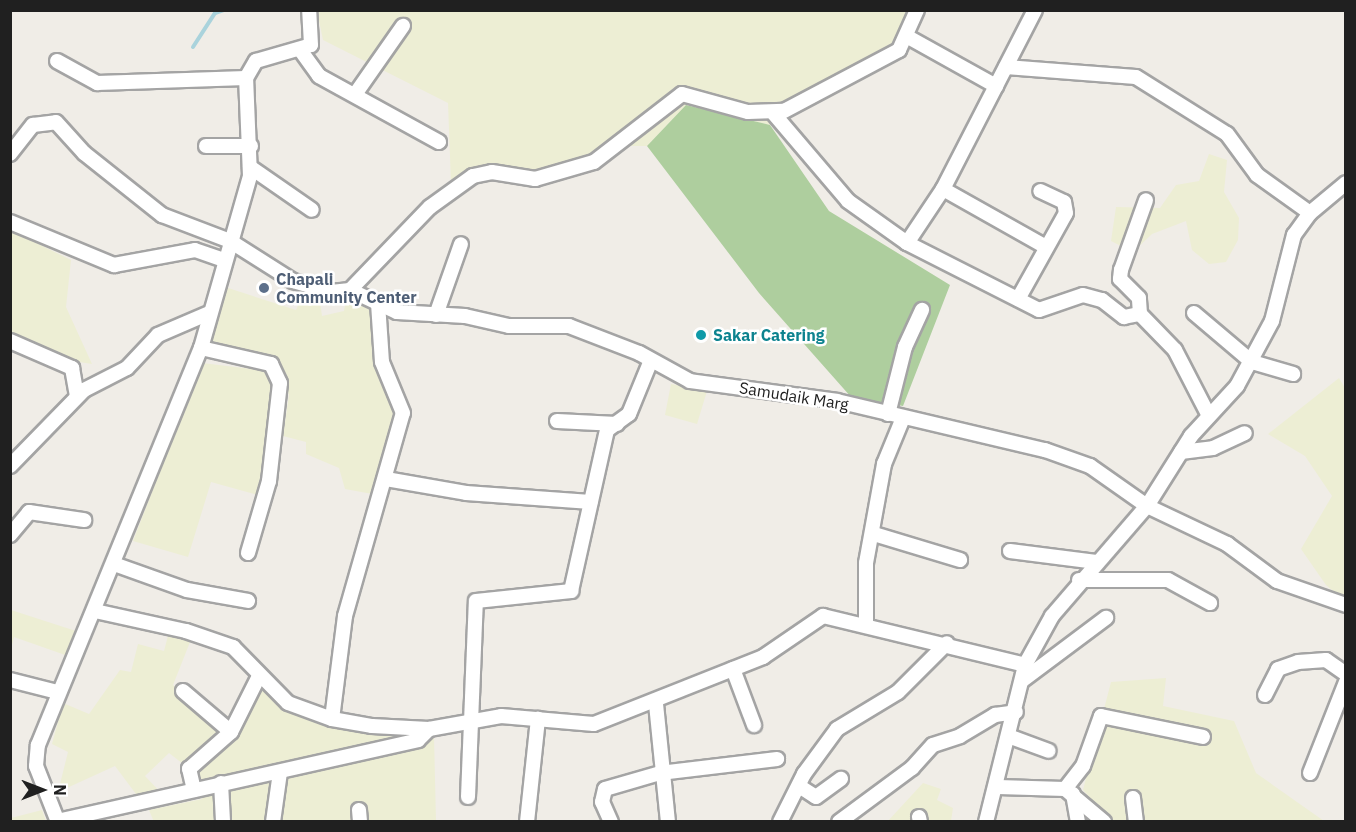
<!DOCTYPE html>
<style>
body{margin:0}
#map{position:relative;width:1356px;height:832px;overflow:hidden;background:#f0ede7;font-family:"IBM Plex Sans",sans-serif}
div>[style]{position:absolute}
[style*='--x']{left:calc(var(--x)*1px);top:calc(var(--y)*1px);width:calc(var(--w)*1px);rotate:calc(var(--a)*1deg)}
.farmland>*{inset:0;background:#edeed4}
.forest>*{inset:0;background:#aece9e}
.stream>*{height:4px;margin:-2px;padding:0 2px;transform-origin:2px;border-radius:2px;background:#aad3dc}
.roads{filter:drop-shadow(2px 0 #a4a4a4) drop-shadow(-2px 0 #a4a4a4) drop-shadow(0 2px #a4a4a4) drop-shadow(0 -2px #a4a4a4)}
.minor>*{height:14px;margin:-7px;padding:0 7px;transform-origin:7px;border-radius:7px;background:#fff}
.dots>*{width:16px;height:16px;translate:-50% -50%;box-sizing:border-box;border:3px solid #fff;border-radius:50%}
span{translate:-50% -50%;white-space:nowrap;text-align:center;line-height:1.15;-webkit-text-stroke:5px #fff;paint-order:stroke}
.service-label{font-size:16px;color:#4e5e75;font-weight:700}
.left{translate:0 -50%;text-align:left}
.culture-label{font-size:16px;color:#0d838f;font-weight:700}
.street-label{font-size:16px;color:#202020}
.frame{position:absolute;inset:0;border:12px solid #202020;pointer-events:none}
.north{position:absolute;left:12px;top:760px;width:60px;height:60px;-webkit-text-stroke:4px #fff;paint-order:stroke;rotate:90deg;font-size:16px;font-weight:700;line-height:24px;text-align:center;color:#202020}
.north::after{content:'';display:block;margin:auto;width:21px;height:27px;background:#202020;clip-path:polygon(50% 0,100% 100%,50% 72%,0 100%)}
</style>
<div id="map">
<div class="farmland">
<i style="clip-path:polygon(317px 11px,915px 11px,893px 58px,770px 125px,686px 105px,647px 146px,615px 146px,551px 173px,498px 169px,451px 184px,448px 103px,323px 40px)"></i>
<i style="clip-path:polygon(1209px 154px,1227px 160px,1224px 192px,1239px 218px,1238px 240px,1226px 262px,1209px 264px,1192px 250px,1186px 221px,1152px 234px,1133px 252px,1111px 241px,1116px 207px,1160px 208px,1176px 185px,1199px 181px)"></i>
<i style="clip-path:polygon(10px 230px,71px 260px,66px 307px,92px 364px,11px 351px)"></i>
<i style="clip-path:polygon(225px 287px,296px 310px,304px 291px,319px 295px,322px 316px,344px 311px,346px 299px,373px 307px,400px 414px,378px 495px,345px 489px,339px 468px,306px 454px,306px 442px,283px 436px,289px 395px,274px 366px,206px 352px)"></i>
<i style="clip-path:polygon(202px 363px,268px 371px,280px 399px,261px 496px,211px 482px,188px 557px,133px 541px)"></i>
<i style="clip-path:polygon(1339px 378px,1346px 390px,1345px 601px,1326px 585px,1301px 549px,1332px 496px,1305px 456px,1268px 434px)"></i>
<i style="clip-path:polygon(671px 384px,707px 391px,697px 424px,665px 415px)"></i>
<i style="clip-path:polygon(11px 610px,79px 632px,68px 656px,14px 637px,11px 649px)"></i>
<i style="clip-path:polygon(169px 632px,192px 637px,173px 685px,227px 729px,187px 767px,169px 753px,145px 776px,165px 797px,142px 802px,115px 766px,58px 792px,68px 752px,52px 744px,63px 703px,89px 714px,120px 670px,131px 672px,138px 644px,164px 651px)"></i>
<i style="clip-path:polygon(1166px 678px,1163px 706px,1234px 721px,1256px 773px,1324px 821px,1112px 821px,1083px 790px,1111px 682px)"></i>
<i style="clip-path:polygon(261px 686px,281px 709px,328px 727px,434px 736px,436px 821px,154px 822px,149px 810px,202px 799px,195px 772px,238px 733px)"></i>
<i style="clip-path:polygon(923px 783px,941px 789px,937px 800px,953px 808px,951px 821px,887px 822px)"></i>
<i style="clip-path:polygon(42px 810px,46px 821px,11px 821px,11px 818px)"></i>
</div>
<div class="forest">
<i style="clip-path:polygon(686px 105px,770px 125px,829px 211px,950px 285px,903px 406px,851px 397px,759px 293px,647px 146px)"></i>
</div>
<div class="stream">
<i style="--x:193;--y:47;--w:40;--a:-57.1"></i>
<i style="--x:215;--y:13;--w:9;--a:-18"></i>
</div>
<div class="roads">
<div class="minor">
<i style="--x:908;--y:37;--w:101;--a:29.1"></i>
<i style="--x:301;--y:51;--w:31;--a:54"></i>
<i style="--x:319;--y:76;--w:137;--a:28.8"></i>
<i style="--x:57;--y:61;--w:46;--a:28.8"></i>
<i style="--x:97;--y:83;--w:149;--a:-1.9"></i>
<i style="--x:1006;--y:67;--w:130;--a:4.4"></i>
<i style="--x:1136;--y:77;--w:107;--a:32.1"></i>
<i style="--x:1227;--y:134;--w:51;--a:53.8"></i>
<i style="--x:1257;--y:175;--w:65;--a:35.6"></i>
<i style="--x:356;--y:93;--w:82;--a:-55"></i>
<i style="--x:774;--y:114;--w:114;--a:49.6"></i>
<i style="--x:848;--y:201;--w:72;--a:35.4"></i>
<i style="--x:907;--y:243;--w:148;--a:26.9"></i>
<i style="--x:1039;--y:310;--w:46;--a:-18.8"></i>
<i style="--x:1083;--y:295;--w:20;--a:15"></i>
<i style="--x:1102;--y:300;--w:28;--a:38"></i>
<i style="--x:1124;--y:317;--w:16;--a:-11"></i>
<i style="--x:1140;--y:314;--w:16;--a:-94"></i>
<i style="--x:1139;--y:298;--w:27;--a:-135"></i>
<i style="--x:1120;--y:279;--w:9;--a:-84"></i>
<i style="--x:1121;--y:270;--w:74;--a:-70.3"></i>
<i style="--x:206;--y:146;--w:45;--a:0"></i>
<i style="--x:10;--y:154;--w:37;--a:-52"></i>
<i style="--x:33;--y:125;--w:23;--a:-7"></i>
<i style="--x:56;--y:122;--w:42;--a:47.9"></i>
<i style="--x:84;--y:153;--w:100;--a:38.5"></i>
<i style="--x:162;--y:215;--w:73;--a:20.9"></i>
<i style="--x:230;--y:241;--w:75;--a:32.4"></i>
<i style="--x:293;--y:281;--w:40;--a:16"></i>
<i style="--x:331;--y:292;--w:19;--a:-6"></i>
<i style="--x:350;--y:290;--w:52;--a:25.1"></i>
<i style="--x:397;--y:312;--w:68;--a:3.4"></i>
<i style="--x:465;--y:316;--w:45;--a:12.8"></i>
<i style="--x:509;--y:326;--w:60;--a:0"></i>
<i style="--x:569;--y:326;--w:75;--a:21.1"></i>
<i style="--x:639;--y:353;--w:58;--a:28.8"></i>
<i style="--x:690;--y:381;--w:148;--a:7.7"></i>
<i style="--x:837;--y:401;--w:214;--a:13.3"></i>
<i style="--x:1045;--y:450;--w:48;--a:19.6"></i>
<i style="--x:1090;--y:466;--w:70;--a:35.1"></i>
<i style="--x:1147;--y:506;--w:89;--a:25.4"></i>
<i style="--x:1227;--y:544;--w:62;--a:36.5"></i>
<i style="--x:1277;--y:581;--w:73;--a:19.2"></i>
<i style="--x:250;--y:167;--w:75;--a:34.7"></i>
<i style="--x:943;--y:189;--w:118;--a:29.4"></i>
<i style="--x:10;--y:222;--w:113;--a:22.5"></i>
<i style="--x:114;--y:265;--w:82;--a:-10.5"></i>
<i style="--x:195;--y:250;--w:31;--a:19"></i>
<i style="--x:907;--y:243;--w:65;--a:-56.3"></i>
<i style="--x:943;--y:189;--w:201;--a:-62.8"></i>
<i style="--x:350;--y:290;--w:115;--a:-46.1"></i>
<i style="--x:430;--y:207;--w:53;--a:-35.8"></i>
<i style="--x:473;--y:176;--w:19;--a:-12"></i>
<i style="--x:492;--y:172;--w:44;--a:9.2"></i>
<i style="--x:535;--y:179;--w:61;--a:-16.1"></i>
<i style="--x:594;--y:162;--w:111;--a:-37.7"></i>
<i style="--x:682;--y:94;--w:68;--a:15.3"></i>
<i style="--x:748;--y:112;--w:36;--a:-2"></i>
<i style="--x:784;--y:111;--w:130;--a:-27.9"></i>
<i style="--x:899;--y:50;--w:44;--a:-65.8"></i>
<i style="--x:1018;--y:299;--w:98;--a:-60.8"></i>
<i style="--x:1066;--y:213;--w:11;--a:-100"></i>
<i style="--x:1064;--y:202;--w:26;--a:-155"></i>
<i style="--x:1194;--y:313;--w:76;--a:40.2"></i>
<i style="--x:1252;--y:362;--w:43;--a:16.3"></i>
<i style="--x:1140;--y:314;--w:50;--a:45.8"></i>
<i style="--x:1175;--y:350;--w:74;--a:62.7"></i>
<i style="--x:436;--y:315;--w:75;--a:-70.6"></i>
<i style="--x:10;--y:341;--w:68;--a:23.5"></i>
<i style="--x:72;--y:368;--w:27;--a:80"></i>
<i style="--x:201;--y:348;--w:72;--a:12.9"></i>
<i style="--x:271;--y:364;--w:21;--a:65"></i>
<i style="--x:280;--y:383;--w:99;--a:96.4"></i>
<i style="--x:269;--y:481;--w:75;--a:106.3"></i>
<i style="--x:888;--y:414;--w:69;--a:-75.8"></i>
<i style="--x:905;--y:347;--w:41;--a:-65.3"></i>
<i style="--x:557;--y:421;--w:60;--a:2.9"></i>
<i style="--x:1181;--y:452;--w:32;--a:-7"></i>
<i style="--x:1213;--y:448;--w:35;--a:-25"></i>
<i style="--x:10;--y:466;--w:106;--a:-45.8"></i>
<i style="--x:84;--y:390;--w:48;--a:-27.1"></i>
<i style="--x:127;--y:368;--w:45;--a:-46.8"></i>
<i style="--x:158;--y:335;--w:56;--a:-23.3"></i>
<i style="--x:386;--y:479;--w:81;--a:9.9"></i>
<i style="--x:466;--y:493;--w:125;--a:4.1"></i>
<i style="--x:874;--y:534;--w:90;--a:16.8"></i>
<i style="--x:10;--y:535;--w:30;--a:-50"></i>
<i style="--x:29;--y:512;--w:56;--a:8.3"></i>
<i style="--x:1010;--y:551;--w:87;--a:7.3"></i>
<i style="--x:114;--y:564;--w:77;--a:19.6"></i>
<i style="--x:187;--y:590;--w:62;--a:10.2"></i>
<i style="--x:1079;--y:580;--w:89;--a:0"></i>
<i style="--x:1168;--y:580;--w:48;--a:28.7"></i>
<i style="--x:95;--y:611;--w:93;--a:12.4"></i>
<i style="--x:186;--y:631;--w:50;--a:18.8"></i>
<i style="--x:233;--y:647;--w:78;--a:45.5"></i>
<i style="--x:288;--y:703;--w:47;--a:20"></i>
<i style="--x:332;--y:719;--w:41;--a:9.9"></i>
<i style="--x:372;--y:726;--w:57;--a:3"></i>
<i style="--x:429;--y:729;--w:73;--a:-10.2"></i>
<i style="--x:501;--y:716;--w:93;--a:4.9"></i>
<i style="--x:594;--y:724;--w:182;--a:-21.6"></i>
<i style="--x:763;--y:657;--w:73;--a:-34.3"></i>
<i style="--x:823;--y:616;--w:208;--a:13.6"></i>
<i style="--x:866;--y:625;--w:62;--a:-90"></i>
<i style="--x:866;--y:563;--w:101;--a:-79.7"></i>
<i style="--x:884;--y:464;--w:50;--a:-67.6"></i>
<i style="--x:733;--y:669;--w:60;--a:69.4"></i>
<i style="--x:10;--y:680;--w:49;--a:14.3"></i>
<i style="--x:1023;--y:680;--w:104;--a:-36.8"></i>
<i style="--x:183;--y:691;--w:63;--a:40.5"></i>
<i style="--x:1265;--y:695;--w:29;--a:-63"></i>
<i style="--x:1278;--y:669;--w:21;--a:-19"></i>
<i style="--x:1298;--y:662;--w:28;--a:-4"></i>
<i style="--x:1326;--y:660;--w:24;--a:35"></i>
<i style="--x:656;--y:704;--w:119;--a:84.2"></i>
<i style="--x:332;--y:719;--w:104;--a:-82.8"></i>
<i style="--x:345;--y:616;--w:211;--a:-74.1"></i>
<i style="--x:403;--y:413;--w:55;--a:-112.4"></i>
<i style="--x:382;--y:362;--w:58;--a:-93.9"></i>
<i style="--x:1011;--y:737;--w:40;--a:20.2"></i>
<i style="--x:1310;--y:773;--w:98;--a:-68.4"></i>
<i style="--x:221;--y:783;--w:39;--a:87"></i>
<i style="--x:799;--y:786;--w:20;--a:33"></i>
<i style="--x:816;--y:797;--w:31;--a:-36"></i>
<i style="--x:998;--y:787;--w:67;--a:1.7"></i>
<i style="--x:1065;--y:789;--w:29;--a:-52"></i>
<i style="--x:1083;--y:766;--w:53;--a:-70.2"></i>
<i style="--x:1101;--y:716;--w:104;--a:11.6"></i>
<i style="--x:1065;--y:789;--w:51;--a:40.2"></i>
<i style="--x:194;--y:790;--w:22;--a:-103"></i>
<i style="--x:189;--y:769;--w:56;--a:-41.4"></i>
<i style="--x:231;--y:732;--w:63;--a:-63.4"></i>
<i style="--x:1073;--y:794;--w:28;--a:80"></i>
<i style="--x:468;--y:797;--w:196;--a:-87.7"></i>
<i style="--x:476;--y:601;--w:96;--a:-6"></i>
<i style="--x:571;--y:591;--w:165;--a:-77.4"></i>
<i style="--x:607;--y:430;--w:27;--a:-36"></i>
<i style="--x:629;--y:414;--w:58;--a:-67.8"></i>
<i style="--x:1133;--y:798;--w:24;--a:83"></i>
<i style="--x:359;--y:810;--w:12;--a:85"></i>
<i style="--x:919;--y:817;--w:5;--a:79"></i>
<i style="--x:57;--y:821;--w:370;--a:-12.6"></i>
<i style="--x:418;--y:740;--w:16;--a:-45"></i>
<i style="--x:58;--y:822;--w:60;--a:-111.4"></i>
<i style="--x:36;--y:766;--w:21;--a:-85"></i>
<i style="--x:38;--y:745;--w:429;--a:-67.7"></i>
<i style="--x:201;--y:348;--w:179;--a:-74.1"></i>
<i style="--x:250;--y:176;--w:98;--a:-92.3"></i>
<i style="--x:246;--y:78;--w:20;--a:-60"></i>
<i style="--x:256;--y:61;--w:57;--a:-16.2"></i>
<i style="--x:311;--y:45;--w:35;--a:-93"></i>
<i style="--x:273;--y:822;--w:50;--a:-82"></i>
<i style="--x:527;--y:822;--w:104;--a:-83.9"></i>
<i style="--x:611;--y:822;--w:22;--a:-114"></i>
<i style="--x:602;--y:802;--w:13;--a:-77"></i>
<i style="--x:605;--y:789;--w:57;--a:-16.2"></i>
<i style="--x:660;--y:773;--w:118;--a:-6.8"></i>
<i style="--x:780;--y:822;--w:54;--a:-63.4"></i>
<i style="--x:804;--y:774;--w:56;--a:-53.7"></i>
<i style="--x:837;--y:729;--w:71;--a:-31.2"></i>
<i style="--x:898;--y:692;--w:69;--a:-45"></i>
<i style="--x:839;--y:822;--w:91;--a:-36.5"></i>
<i style="--x:912;--y:768;--w:31;--a:-48"></i>
<i style="--x:933;--y:745;--w:28;--a:-18"></i>
<i style="--x:960;--y:736;--w:41;--a:-31"></i>
<i style="--x:995;--y:715;--w:21;--a:-8"></i>
<i style="--x:986;--y:822;--w:162;--a:-76"></i>
<i style="--x:1025;--y:665;--w:56;--a:-61.1"></i>
<i style="--x:1052;--y:616;--w:145;--a:-49.2"></i>
<i style="--x:1147;--y:506;--w:83;--a:-57.8"></i>
<i style="--x:1191;--y:436;--w:68;--a:-47.4"></i>
<i style="--x:1237;--y:386;--w:74;--a:-61.7"></i>
<i style="--x:1272;--y:321;--w:89;--a:-75.7"></i>
<i style="--x:1294;--y:235;--w:27;--a:-54"></i>
<i style="--x:1310;--y:213;--w:47;--a:-39.8"></i>
</div>
</div>
<div class="dots">
<i style="left:264px;top:288px;background:#5c6f8a"></i>
<i style="left:701px;top:335px;background:#0f9aa8"></i>
</div>
<div class="service-label">
<span class="left" style="left:276px;top:288px">Chapali<br>Community Center</span>
</div>
<div class="culture-label">
<span class="left" style="left:713px;top:335px">Sakar Catering</span>
</div>
<div class="street-label">
<span style="left:794px;top:396px;rotate:9deg">Samudaik Marg</span>
</div>
<div class="frame"></div>
<div class="north">N</div>
</div>
